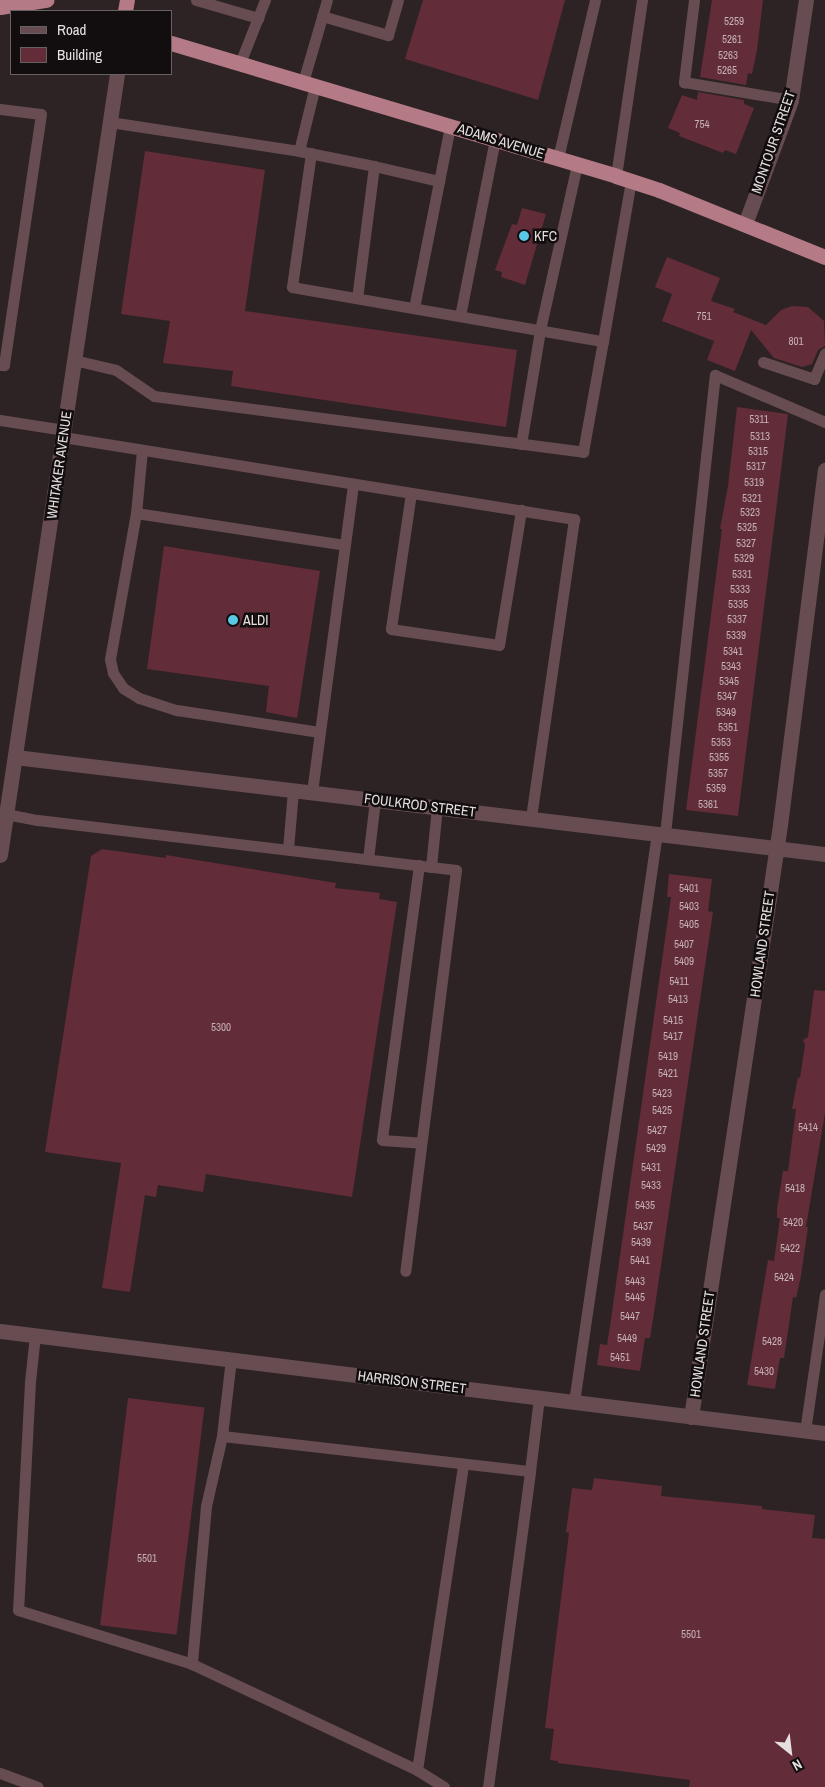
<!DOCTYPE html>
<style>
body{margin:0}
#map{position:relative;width:825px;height:1787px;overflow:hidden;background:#2d2324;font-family:"Archivo Narrow",sans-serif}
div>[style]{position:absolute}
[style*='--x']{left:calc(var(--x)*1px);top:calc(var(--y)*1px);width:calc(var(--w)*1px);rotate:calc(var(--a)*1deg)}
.building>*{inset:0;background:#622c39;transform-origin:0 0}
.service>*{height:11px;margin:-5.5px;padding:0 5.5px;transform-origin:5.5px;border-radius:5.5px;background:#674d52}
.minor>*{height:15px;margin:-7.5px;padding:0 7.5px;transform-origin:7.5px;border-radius:7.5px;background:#674d52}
.tertiary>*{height:15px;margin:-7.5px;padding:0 7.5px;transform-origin:7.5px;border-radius:7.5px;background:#674d52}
.trunk>*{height:15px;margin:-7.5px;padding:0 7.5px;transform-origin:7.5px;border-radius:7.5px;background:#b47a86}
.dots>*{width:14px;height:14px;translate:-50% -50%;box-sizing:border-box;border:2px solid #120d0e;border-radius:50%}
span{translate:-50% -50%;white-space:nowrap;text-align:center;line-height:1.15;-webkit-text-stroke:5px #120d0e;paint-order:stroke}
.number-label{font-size:11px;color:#c5b2b6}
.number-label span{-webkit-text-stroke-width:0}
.street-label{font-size:14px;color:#e6dfe0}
.poi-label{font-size:14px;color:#e6dfe0}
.left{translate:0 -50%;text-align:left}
.legend{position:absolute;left:10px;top:10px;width:162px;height:65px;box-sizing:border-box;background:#120d0e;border:1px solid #676162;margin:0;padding:6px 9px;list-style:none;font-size:15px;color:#e6dfe0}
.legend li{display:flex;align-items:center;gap:10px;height:25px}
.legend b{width:25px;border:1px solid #676162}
.north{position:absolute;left:765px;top:1727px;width:50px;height:50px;-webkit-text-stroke:4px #120d0e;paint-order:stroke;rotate:151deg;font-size:14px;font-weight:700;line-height:20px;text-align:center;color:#e6dfe0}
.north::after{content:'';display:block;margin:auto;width:18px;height:22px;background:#e6dfe0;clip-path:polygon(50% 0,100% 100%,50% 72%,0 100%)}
</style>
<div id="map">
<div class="building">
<i style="clip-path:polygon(423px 0,565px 0,538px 100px,405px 59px)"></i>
<i style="clip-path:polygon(712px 0,763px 0,757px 50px,752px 74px,748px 73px,746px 85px,700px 77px)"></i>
<i style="clip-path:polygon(698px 92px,744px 100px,744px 104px,754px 108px,736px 154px,725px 150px,723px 153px,679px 136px,680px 133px,668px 128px,682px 95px,697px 100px)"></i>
<i style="clip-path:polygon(145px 151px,265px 170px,245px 311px,517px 350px,506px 427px,231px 386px,233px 371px,163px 363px,170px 321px,121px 314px)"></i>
<i style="clip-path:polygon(522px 208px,546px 214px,525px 285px,501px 277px,502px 272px,495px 270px,512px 224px,517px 225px)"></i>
<i style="clip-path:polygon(667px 257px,720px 278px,711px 301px,735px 309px,733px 312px,766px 325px,781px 310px,792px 306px,808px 307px,824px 321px,825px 346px,818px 350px,812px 364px,802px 367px,774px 358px,751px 330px,735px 371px,707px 360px,714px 341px,662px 321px,672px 294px,655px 287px)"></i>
<i style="clip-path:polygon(737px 407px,788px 414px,738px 816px,686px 810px,722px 529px,720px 529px,728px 486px)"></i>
<i style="clip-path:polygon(164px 546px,320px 571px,297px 718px,266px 712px,269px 686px,147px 669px)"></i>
<i style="clip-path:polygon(102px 849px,166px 858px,166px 855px,336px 883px,335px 888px,380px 893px,379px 899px,397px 902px,352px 1197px,206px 1174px,203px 1192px,158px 1185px,156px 1197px,145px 1195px,130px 1292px,102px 1288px,121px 1163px,45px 1152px,91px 856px)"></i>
<i style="clip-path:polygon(669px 874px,712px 879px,708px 911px,713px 912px,654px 1313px,650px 1338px,645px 1338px,640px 1371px,597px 1365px,600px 1344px,607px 1345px,610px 1326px,671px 897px,667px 897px)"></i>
<i style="clip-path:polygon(814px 990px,825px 991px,825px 1113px,806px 1227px,808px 1227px,801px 1276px,796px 1298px,793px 1297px,784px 1358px,780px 1358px,775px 1389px,747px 1385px,768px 1260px,774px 1261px,780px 1218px,777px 1218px,777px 1209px,783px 1171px,788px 1171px,796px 1109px,792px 1109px,798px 1077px,800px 1078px,805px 1045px,803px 1040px,808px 1037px)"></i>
<i style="left:128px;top:1398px;width:77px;height:229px;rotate:7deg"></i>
<i style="clip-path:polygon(594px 1478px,662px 1486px,661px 1496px,762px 1506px,762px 1509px,815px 1515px,812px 1538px,825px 1539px,825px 1787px,689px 1787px,690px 1780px,558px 1763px,558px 1761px,550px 1760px,554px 1729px,545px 1728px,569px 1533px,566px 1532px,572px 1488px,592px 1490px)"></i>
</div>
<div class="service">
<i style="--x:196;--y:0;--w:65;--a:16.2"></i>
<i style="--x:694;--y:0;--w:83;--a:97"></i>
<i style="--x:684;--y:82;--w:109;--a:9.5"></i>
<i style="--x:322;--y:16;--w:69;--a:16.1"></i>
<i style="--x:388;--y:35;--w:36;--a:-74"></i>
<i style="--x:240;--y:63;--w:68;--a:-68.4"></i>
<i style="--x:303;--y:82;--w:85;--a:-73.7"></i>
<i style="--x:0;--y:109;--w:41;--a:7"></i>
<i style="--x:41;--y:114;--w:254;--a:98.4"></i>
<i style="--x:4;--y:365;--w:4;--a:180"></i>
<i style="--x:110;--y:122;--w:191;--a:8.7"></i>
<i style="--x:299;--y:151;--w:76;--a:11.3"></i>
<i style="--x:374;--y:166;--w:133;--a:97.3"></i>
<i style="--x:299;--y:151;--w:67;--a:-76.2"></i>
<i style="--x:311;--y:153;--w:135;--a:98.1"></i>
<i style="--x:292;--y:287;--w:316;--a:9.9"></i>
<i style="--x:603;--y:341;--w:162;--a:-80.1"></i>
<i style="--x:558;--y:158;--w:162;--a:-76.8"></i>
<i style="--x:374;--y:166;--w:67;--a:13"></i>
<i style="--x:616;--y:176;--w:178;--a:-81.6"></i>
<i style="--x:414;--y:308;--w:186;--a:-78.8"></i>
<i style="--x:460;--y:316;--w:180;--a:-78.8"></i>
<i style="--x:74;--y:360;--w:43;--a:13.4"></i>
<i style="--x:116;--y:370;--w:46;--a:34.4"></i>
<i style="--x:154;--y:396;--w:433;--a:7.4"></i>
<i style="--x:583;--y:452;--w:113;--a:-79.8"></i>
<i style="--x:763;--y:362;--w:54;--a:18.4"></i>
<i style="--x:814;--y:379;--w:28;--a:-67"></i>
<i style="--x:0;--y:420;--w:65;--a:8.9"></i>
<i style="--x:63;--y:437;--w:518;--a:9.12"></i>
<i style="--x:574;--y:519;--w:302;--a:98.2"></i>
<i style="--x:521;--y:444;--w:116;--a:-80.5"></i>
<i style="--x:540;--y:330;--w:170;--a:-77.4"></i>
<i style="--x:142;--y:450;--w:63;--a:95.4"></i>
<i style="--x:136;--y:513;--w:211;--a:8.7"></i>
<i style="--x:411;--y:493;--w:137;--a:98.4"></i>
<i style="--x:391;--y:629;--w:109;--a:8.4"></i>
<i style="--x:499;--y:645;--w:137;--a:-80.7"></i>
<i style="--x:136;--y:513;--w:148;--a:100.1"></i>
<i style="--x:110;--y:659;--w:14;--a:78"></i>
<i style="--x:113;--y:673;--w:18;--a:56"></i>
<i style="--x:123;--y:688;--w:19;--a:32"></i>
<i style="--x:139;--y:698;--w:40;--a:18"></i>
<i style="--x:177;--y:710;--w:144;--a:8.8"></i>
<i style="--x:312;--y:792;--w:311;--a:-82.4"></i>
<i style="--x:6;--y:814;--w:33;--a:11"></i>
<i style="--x:38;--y:820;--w:421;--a:6.8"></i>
<i style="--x:456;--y:870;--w:404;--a:97.2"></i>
<i style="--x:665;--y:834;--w:462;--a:-83.8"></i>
<i style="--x:715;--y:375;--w:120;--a:23.1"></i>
<i style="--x:288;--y:849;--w:58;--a:-85.1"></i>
<i style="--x:368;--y:859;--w:59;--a:-83.2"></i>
<i style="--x:419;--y:865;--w:277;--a:97.7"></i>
<i style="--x:382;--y:1140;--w:39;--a:4"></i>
<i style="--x:431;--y:867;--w:60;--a:-84.3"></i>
<i style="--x:35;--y:1335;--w:47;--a:96.1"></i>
<i style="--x:30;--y:1382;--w:228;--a:93"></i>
<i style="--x:18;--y:1610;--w:182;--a:17.2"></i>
<i style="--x:231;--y:1359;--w:78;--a:96.7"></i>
<i style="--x:222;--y:1436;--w:72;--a:102.9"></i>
<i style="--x:206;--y:1506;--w:159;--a:95.1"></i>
<i style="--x:192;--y:1664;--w:249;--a:25.2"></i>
<i style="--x:417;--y:1770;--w:308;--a:-81.4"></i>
<i style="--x:574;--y:1402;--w:575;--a:-81.7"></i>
<i style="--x:805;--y:1431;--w:138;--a:-81.7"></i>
<i style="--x:222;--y:1436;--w:310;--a:6.5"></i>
<i style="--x:530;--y:1471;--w:74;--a:-83"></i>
<i style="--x:417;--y:1770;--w:32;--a:32"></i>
<i style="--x:0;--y:1773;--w:40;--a:20.2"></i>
<i style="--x:488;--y:1787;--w:319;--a:-82.4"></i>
</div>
<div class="minor">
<i style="--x:745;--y:224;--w:132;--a:-69.6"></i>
<i style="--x:791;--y:100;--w:101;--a:-81.5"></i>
<i style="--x:15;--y:757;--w:816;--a:6.83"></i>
<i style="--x:0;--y:1331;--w:831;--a:7.05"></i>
<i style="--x:691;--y:1417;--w:599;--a:-81.45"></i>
<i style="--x:780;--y:825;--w:358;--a:-82.8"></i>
</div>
<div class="tertiary">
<i style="--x:0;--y:855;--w:790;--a:-81.48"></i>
</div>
<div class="trunk">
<i style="--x:0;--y:7;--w:47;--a:-8.7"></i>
<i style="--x:125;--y:11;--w:11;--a:-80"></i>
<i style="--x:171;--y:43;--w:464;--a:16.6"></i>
<i style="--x:616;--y:176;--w:45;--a:18"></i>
<i style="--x:659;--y:190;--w:179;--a:22"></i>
</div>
<div class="dots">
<i style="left:524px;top:236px;background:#59c8e4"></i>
<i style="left:233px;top:620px;background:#59c8e4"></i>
</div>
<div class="number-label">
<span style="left:734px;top:21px">5259</span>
<span style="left:732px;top:39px">5261</span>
<span style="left:728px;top:55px">5263</span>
<span style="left:727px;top:70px">5265</span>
<span style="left:702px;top:124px">754</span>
<span style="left:704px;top:316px">751</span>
<span style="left:796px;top:341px">801</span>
<span style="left:759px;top:419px">5311</span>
<span style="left:760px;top:436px">5313</span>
<span style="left:758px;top:451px">5315</span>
<span style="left:756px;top:466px">5317</span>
<span style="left:754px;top:482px">5319</span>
<span style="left:752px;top:498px">5321</span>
<span style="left:750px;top:512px">5323</span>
<span style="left:747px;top:527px">5325</span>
<span style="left:746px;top:543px">5327</span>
<span style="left:744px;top:558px">5329</span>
<span style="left:742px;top:574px">5331</span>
<span style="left:740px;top:589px">5333</span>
<span style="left:738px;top:604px">5335</span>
<span style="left:737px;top:619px">5337</span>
<span style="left:736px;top:635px">5339</span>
<span style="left:733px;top:651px">5341</span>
<span style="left:731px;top:666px">5343</span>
<span style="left:729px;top:681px">5345</span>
<span style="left:727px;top:696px">5347</span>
<span style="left:726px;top:712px">5349</span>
<span style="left:728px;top:727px">5351</span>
<span style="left:721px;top:742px">5353</span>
<span style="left:719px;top:757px">5355</span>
<span style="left:718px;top:773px">5357</span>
<span style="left:716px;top:788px">5359</span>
<span style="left:708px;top:804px">5361</span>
<span style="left:689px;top:888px">5401</span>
<span style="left:689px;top:906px">5403</span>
<span style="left:689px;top:924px">5405</span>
<span style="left:684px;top:944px">5407</span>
<span style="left:684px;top:961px">5409</span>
<span style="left:679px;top:981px">5411</span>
<span style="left:678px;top:999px">5413</span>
<span style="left:673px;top:1020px">5415</span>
<span style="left:221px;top:1027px">5300</span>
<span style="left:673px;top:1036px">5417</span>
<span style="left:668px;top:1056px">5419</span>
<span style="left:668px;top:1073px">5421</span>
<span style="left:662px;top:1093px">5423</span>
<span style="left:662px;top:1110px">5425</span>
<span style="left:808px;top:1127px">5414</span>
<span style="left:657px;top:1130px">5427</span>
<span style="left:656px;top:1148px">5429</span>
<span style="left:651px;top:1167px">5431</span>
<span style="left:651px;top:1185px">5433</span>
<span style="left:795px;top:1188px">5418</span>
<span style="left:645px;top:1205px">5435</span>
<span style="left:793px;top:1222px">5420</span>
<span style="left:643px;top:1226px">5437</span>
<span style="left:641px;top:1242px">5439</span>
<span style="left:790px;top:1248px">5422</span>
<span style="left:640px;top:1260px">5441</span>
<span style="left:784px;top:1277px">5424</span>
<span style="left:635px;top:1281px">5443</span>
<span style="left:635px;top:1297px">5445</span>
<span style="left:630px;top:1316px">5447</span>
<span style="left:627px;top:1338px">5449</span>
<span style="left:772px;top:1341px">5428</span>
<span style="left:620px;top:1357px">5451</span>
<span style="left:764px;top:1371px">5430</span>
<span style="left:147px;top:1558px">5501</span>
<span style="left:691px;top:1634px">5501</span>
</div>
<div class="street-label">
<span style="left:501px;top:141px;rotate:17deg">ADAMS AVENUE</span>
<span style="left:773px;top:142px;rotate:-71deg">MONTOUR STREET</span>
<span style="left:59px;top:465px;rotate:-82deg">WHITAKER AVENUE</span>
<span style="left:420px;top:805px;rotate:7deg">FOULKROD STREET</span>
<span style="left:762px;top:944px;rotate:-82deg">HOWLAND STREET</span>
<span style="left:702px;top:1344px;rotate:-82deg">HOWLAND STREET</span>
<span style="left:412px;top:1382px;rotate:7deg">HARRISON STREET</span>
</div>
<div class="poi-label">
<span class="left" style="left:534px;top:236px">KFC</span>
<span class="left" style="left:243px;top:620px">ALDI</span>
</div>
<ul class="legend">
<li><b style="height:6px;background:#674d52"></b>Road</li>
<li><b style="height:14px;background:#622c39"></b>Building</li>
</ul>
<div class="north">N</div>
</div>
